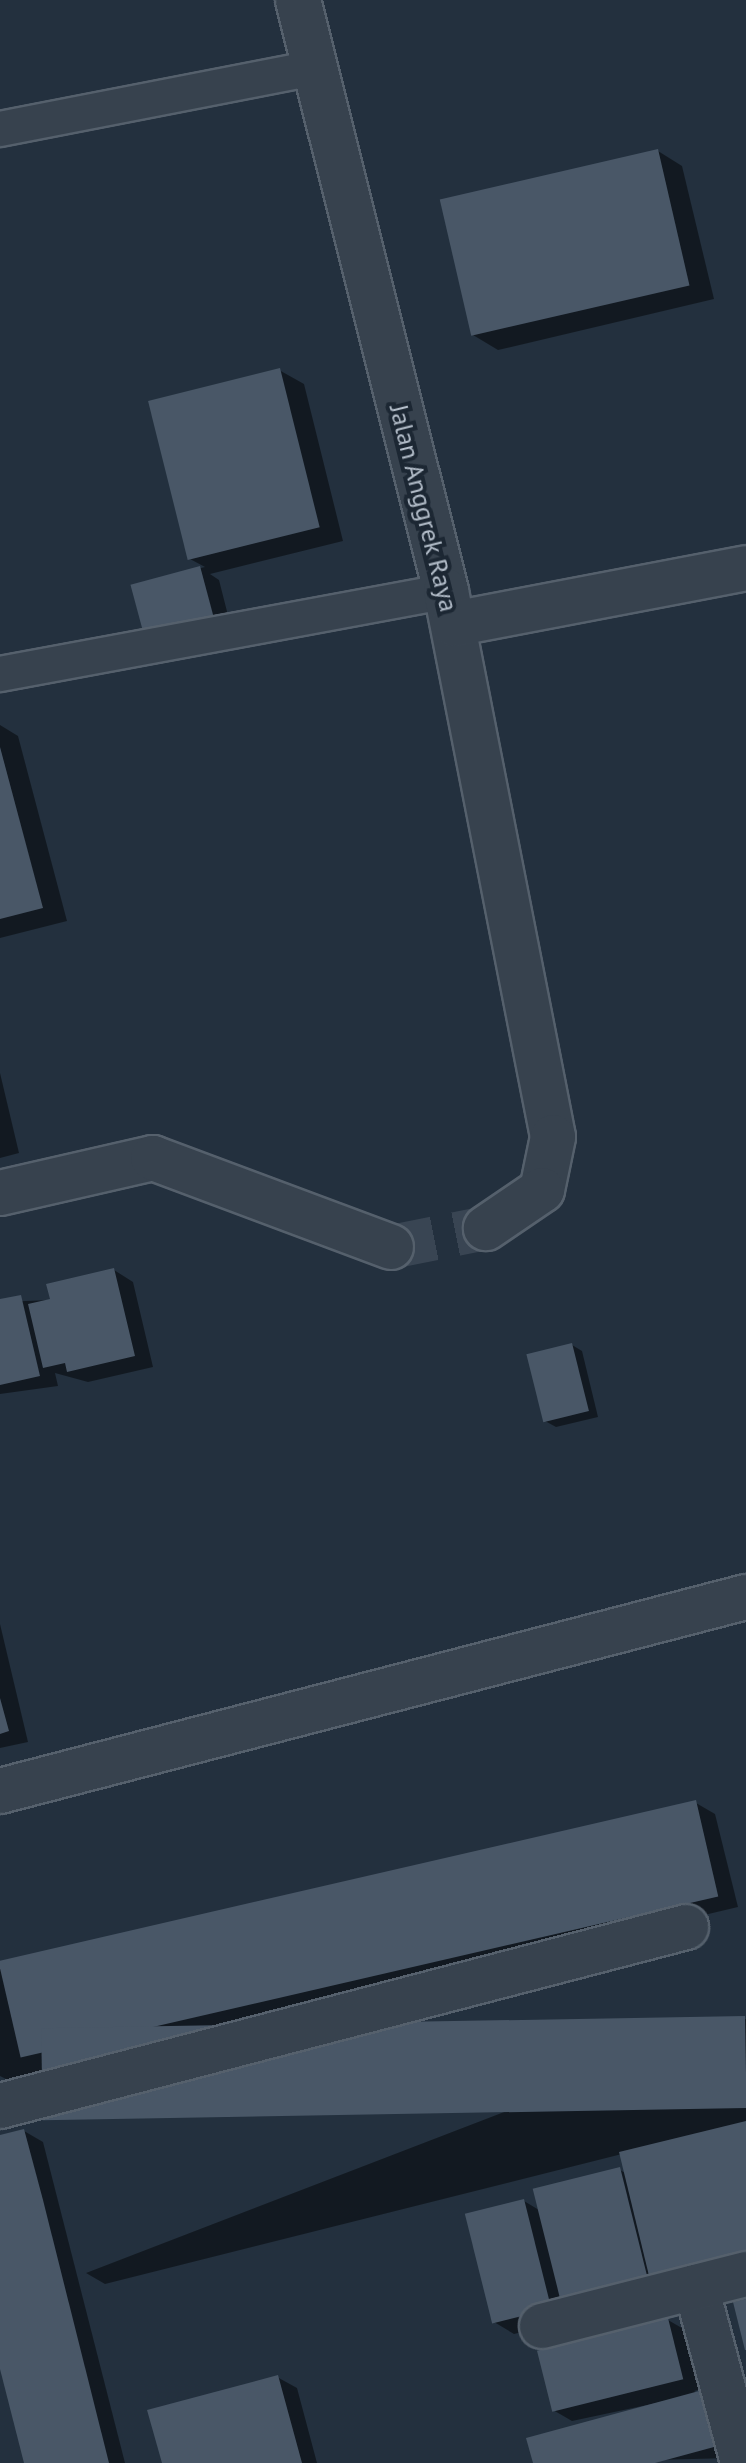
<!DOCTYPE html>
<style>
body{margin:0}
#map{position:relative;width:746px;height:2463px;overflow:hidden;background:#23303e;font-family:"PT Sans",sans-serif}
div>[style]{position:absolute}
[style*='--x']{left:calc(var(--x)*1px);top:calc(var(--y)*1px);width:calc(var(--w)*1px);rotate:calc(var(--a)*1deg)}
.shadow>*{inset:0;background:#0007}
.building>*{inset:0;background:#495767;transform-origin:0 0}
.minor-tunnel>*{height:44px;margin-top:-22px;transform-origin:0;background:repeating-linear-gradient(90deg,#394553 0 44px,transparent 0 66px)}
.roads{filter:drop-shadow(2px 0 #55606c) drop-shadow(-2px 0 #55606c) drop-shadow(0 2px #55606c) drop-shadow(0 -2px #55606c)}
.service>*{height:34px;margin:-17px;padding:0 17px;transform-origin:17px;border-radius:17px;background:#37424e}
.minor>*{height:44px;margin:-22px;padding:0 22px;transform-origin:22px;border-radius:22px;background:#37424e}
span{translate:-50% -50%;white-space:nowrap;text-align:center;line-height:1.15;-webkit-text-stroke:8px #1c2733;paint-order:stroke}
.street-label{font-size:26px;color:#b3bdc9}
</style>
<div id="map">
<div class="shadow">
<i style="clip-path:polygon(658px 151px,682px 166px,714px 299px,498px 350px,473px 335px)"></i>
<i style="clip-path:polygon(279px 370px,304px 384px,343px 541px,210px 574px,219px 580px,233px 635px,132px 585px,205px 567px,190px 559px)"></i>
<i style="clip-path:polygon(0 725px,18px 736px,67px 921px,0 938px)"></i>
<i style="clip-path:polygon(0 1073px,19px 1153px,0 1158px)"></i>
<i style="clip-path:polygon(114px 1270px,133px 1282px,153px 1367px,88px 1382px,55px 1373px,58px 1386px,0 1394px,0 1302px,52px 1300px)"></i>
<i style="clip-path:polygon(572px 1345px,582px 1351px,598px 1417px,556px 1427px,545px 1421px)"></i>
<i style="clip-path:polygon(0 1624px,28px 1742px,0 1748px)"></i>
<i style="clip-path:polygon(696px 1803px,715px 1814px,738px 1907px,8px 2080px,0 2076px,0 1968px)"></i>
<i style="clip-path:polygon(746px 2019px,746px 2276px,514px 2334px,494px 2322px,524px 2201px,539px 2210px,620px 2170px,627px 2174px,622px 2154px,105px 2284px,86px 2273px)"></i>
<i style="clip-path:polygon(24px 2131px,43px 2142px,125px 2463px,26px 2463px,0 2362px,0 2137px)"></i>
<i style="clip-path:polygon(668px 2320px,687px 2331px,702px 2389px,694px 2391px,718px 2405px,732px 2458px,535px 2463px,680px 2398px,572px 2421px,553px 2410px)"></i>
<i style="clip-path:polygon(277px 2377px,297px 2388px,317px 2463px,164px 2463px)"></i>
</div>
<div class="building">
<i style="left:658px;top:149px;width:140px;height:224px;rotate:77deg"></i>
<i style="left:280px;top:368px;width:164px;height:136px;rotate:76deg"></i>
<i style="left:200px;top:566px;width:60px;height:72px;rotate:75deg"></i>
<i style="clip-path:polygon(0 747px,43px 908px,0 919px)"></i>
<i style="clip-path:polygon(114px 1268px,135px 1356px,67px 1372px,65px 1363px,43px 1368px,28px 1304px,50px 1299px,46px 1284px)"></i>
<i style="clip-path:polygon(21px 1295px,40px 1376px,0 1385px,0 1299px)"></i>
<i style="left:572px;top:1343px;width:70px;height:47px;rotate:76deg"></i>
<i style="clip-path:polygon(0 1698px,9px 1731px,0 1734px)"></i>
<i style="left:696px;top:1800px;width:99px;height:716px;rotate:77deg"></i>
<i style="left:745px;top:2016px;width:92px;height:704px;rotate:89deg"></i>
<i style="clip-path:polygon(746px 2121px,746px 2260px,651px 2284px,619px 2152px)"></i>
<i style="clip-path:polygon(24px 2129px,43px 2200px,109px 2463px,24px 2463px,0 2369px,0 2135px)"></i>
<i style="left:620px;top:2167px;width:122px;height:90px;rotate:76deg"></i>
<i style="left:524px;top:2199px;width:113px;height:61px;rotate:76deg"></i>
<i style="clip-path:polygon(746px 2299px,746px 2350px,745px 2350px,733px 2302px)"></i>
<i style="left:668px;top:2318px;width:63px;height:135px;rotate:76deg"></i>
<i style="clip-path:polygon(278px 2375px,302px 2463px,162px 2463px,147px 2410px)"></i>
<i style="clip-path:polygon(699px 2391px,714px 2447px,655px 2463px,533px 2463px,526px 2438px)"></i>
</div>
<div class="minor-tunnel">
<i style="--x:391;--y:1247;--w:97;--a:-11.3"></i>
</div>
<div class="roads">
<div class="service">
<i style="--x:0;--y:129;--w:321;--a:-11"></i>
<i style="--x:0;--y:674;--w:454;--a:-10.5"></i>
</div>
<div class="minor">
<i style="--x:298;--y:0;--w:609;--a:75.94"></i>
<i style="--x:446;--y:591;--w:556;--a:78.91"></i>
<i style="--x:553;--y:1137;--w:54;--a:101.7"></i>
<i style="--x:542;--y:1190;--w:68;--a:145.8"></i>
<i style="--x:453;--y:624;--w:298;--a:-10.8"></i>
<i style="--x:0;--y:1193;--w:157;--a:-12.9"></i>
<i style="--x:153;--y:1158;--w:254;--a:20.5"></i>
<i style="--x:0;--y:1791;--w:771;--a:-14.58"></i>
<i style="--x:0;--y:2106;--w:709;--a:-14.62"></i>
<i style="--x:696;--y:2287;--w:182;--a:75"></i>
<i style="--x:542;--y:2326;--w:211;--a:-14.3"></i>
</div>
</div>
<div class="street-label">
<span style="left:424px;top:508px;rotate:76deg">Jalan Anggrek Raya</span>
</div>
</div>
